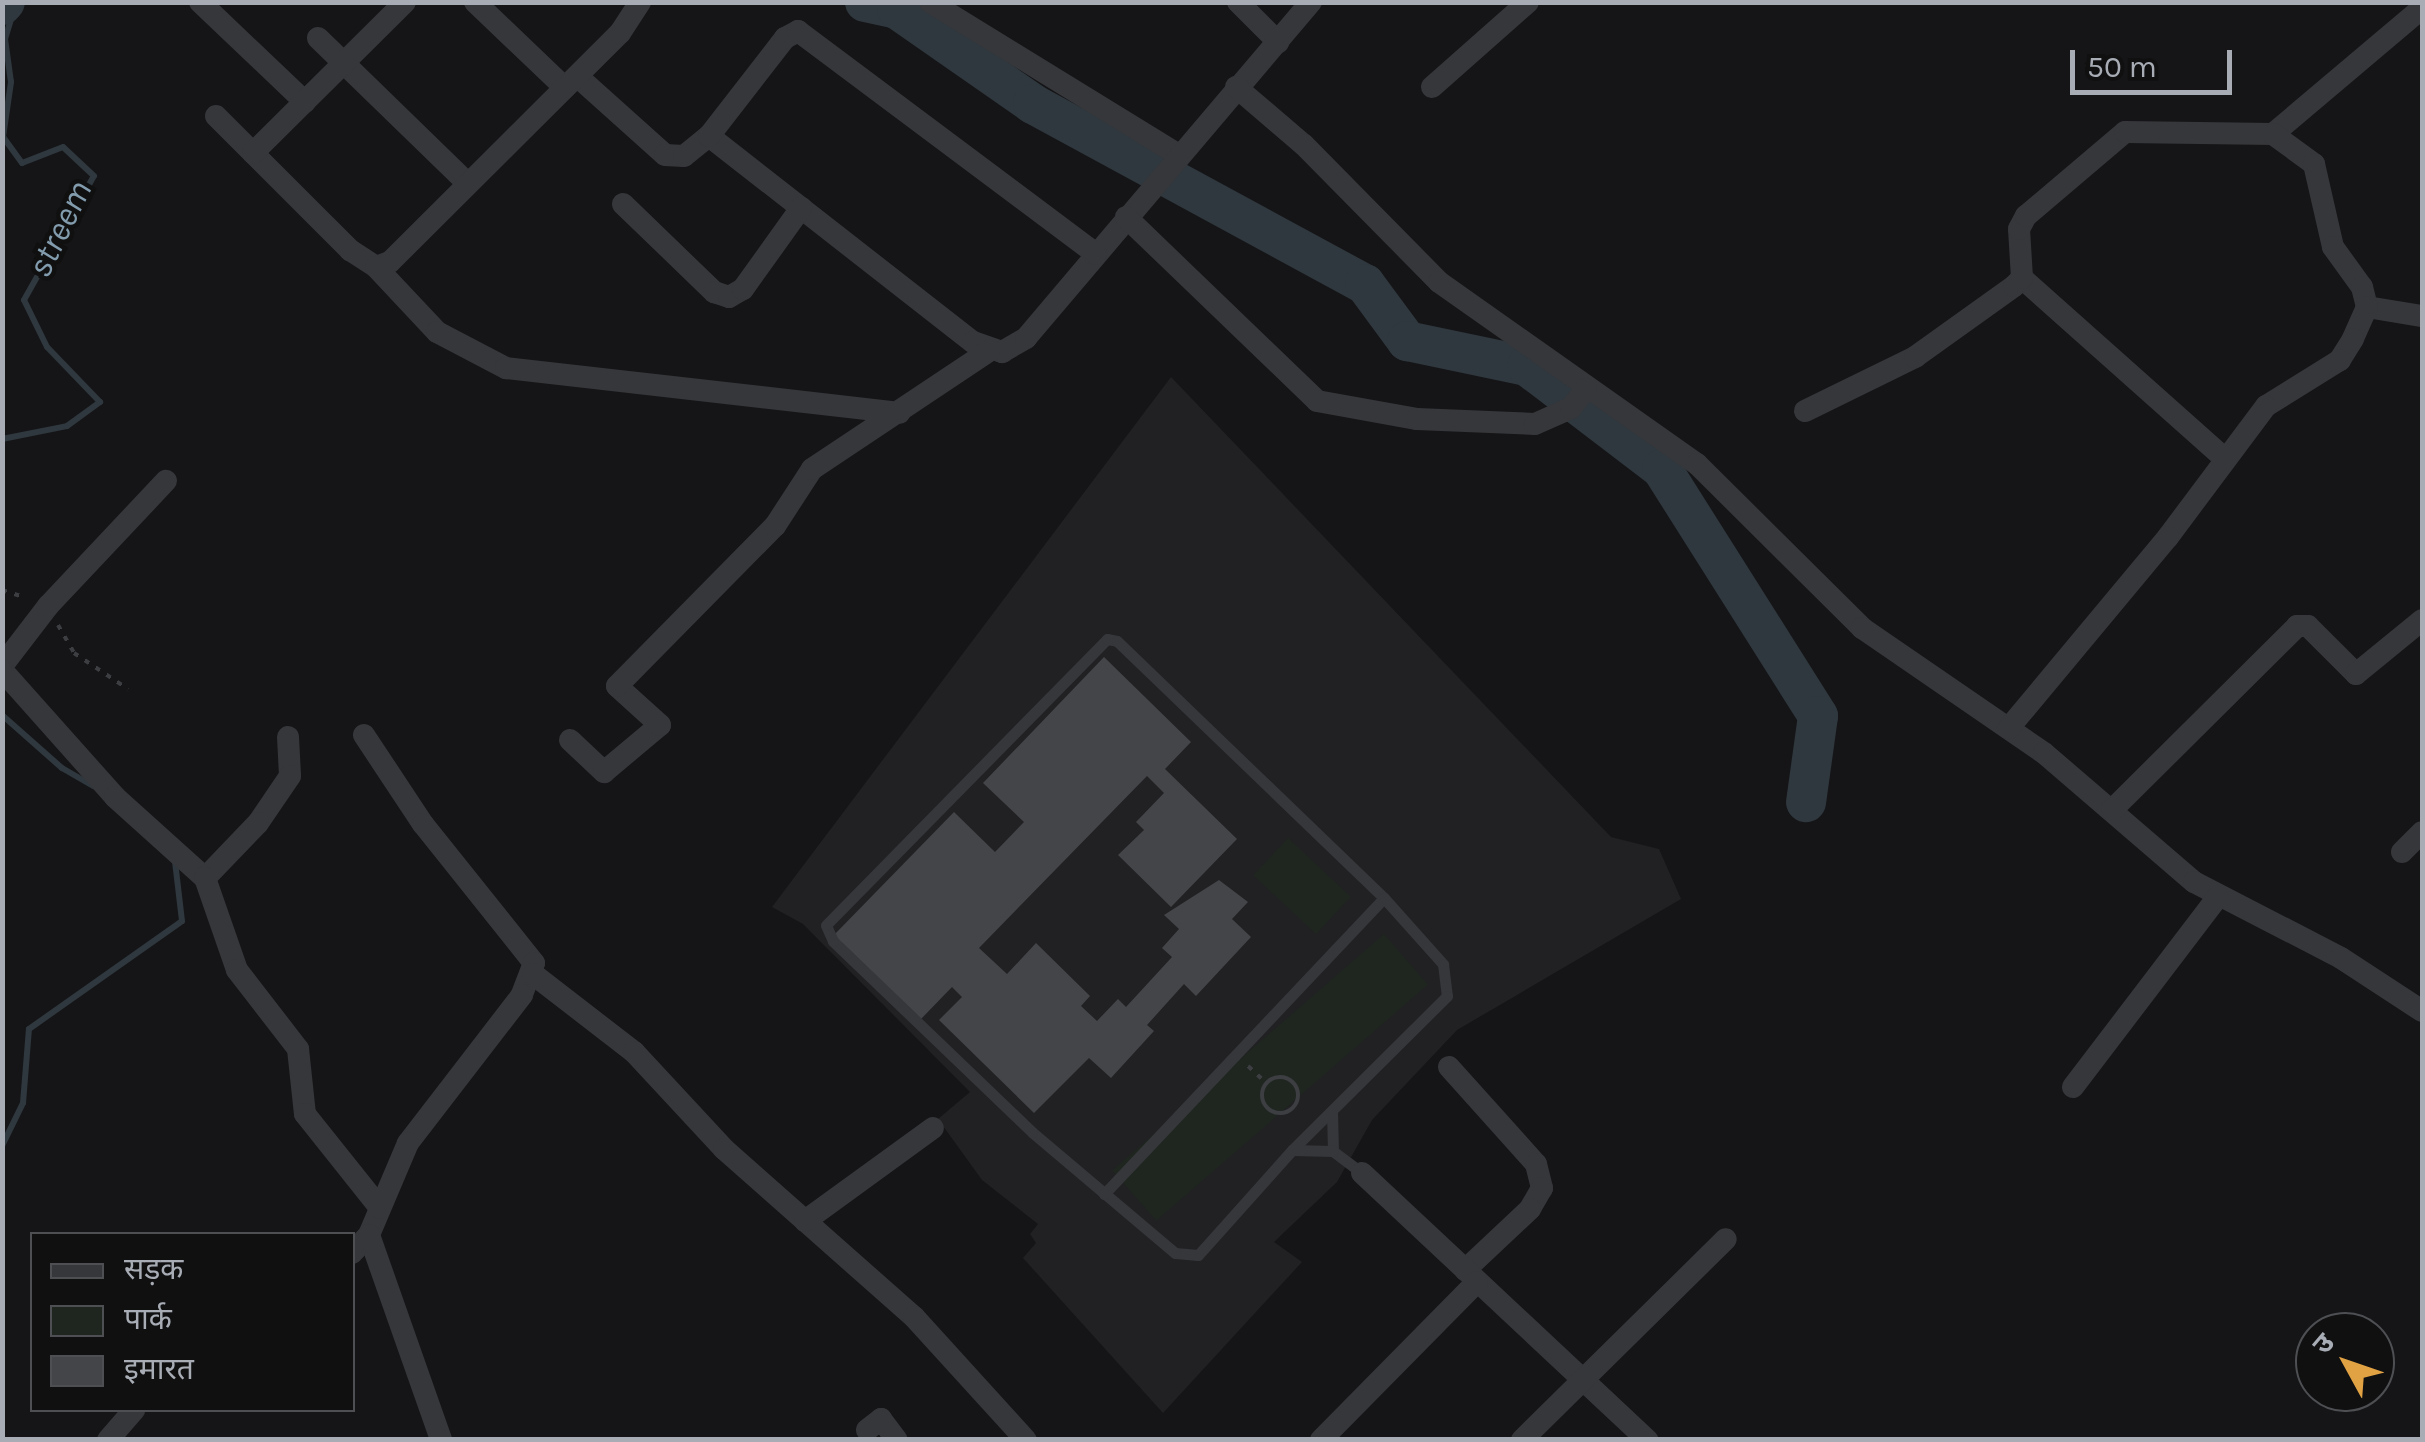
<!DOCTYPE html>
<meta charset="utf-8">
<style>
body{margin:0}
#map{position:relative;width:2425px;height:1442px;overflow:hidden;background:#151517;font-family:Karla,"Noto Sans Devanagari",sans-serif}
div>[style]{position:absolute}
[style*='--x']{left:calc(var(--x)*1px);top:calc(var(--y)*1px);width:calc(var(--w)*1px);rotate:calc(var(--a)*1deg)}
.built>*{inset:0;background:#212123}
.green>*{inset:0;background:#1f2620;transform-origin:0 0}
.stream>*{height:6px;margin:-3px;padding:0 3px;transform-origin:3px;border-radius:3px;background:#2f383e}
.river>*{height:40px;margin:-20px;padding:0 20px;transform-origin:20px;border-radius:20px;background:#2f383e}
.building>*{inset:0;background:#444549}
.path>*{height:4px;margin-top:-2px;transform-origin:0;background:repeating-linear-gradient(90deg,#3c3e42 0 5px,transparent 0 13px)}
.path>.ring{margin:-2px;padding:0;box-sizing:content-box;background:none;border:4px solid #3c3e42;border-radius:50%}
.service>*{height:11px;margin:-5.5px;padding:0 5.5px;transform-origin:5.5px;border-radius:5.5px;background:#36373b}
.minor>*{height:22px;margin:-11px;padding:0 11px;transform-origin:11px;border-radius:11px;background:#36373b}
span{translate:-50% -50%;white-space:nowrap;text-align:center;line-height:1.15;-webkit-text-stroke:9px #101011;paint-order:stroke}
.water-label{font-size:35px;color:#829cad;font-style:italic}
.frame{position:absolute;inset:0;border:5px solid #a8adb5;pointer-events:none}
.legend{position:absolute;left:30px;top:1232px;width:325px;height:180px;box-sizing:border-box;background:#101011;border:2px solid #4d4f53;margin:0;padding:12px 18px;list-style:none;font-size:30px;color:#a8adb5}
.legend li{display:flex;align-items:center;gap:20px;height:50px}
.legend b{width:50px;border:2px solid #4d4f53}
.north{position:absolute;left:2295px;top:1312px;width:100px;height:100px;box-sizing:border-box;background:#101011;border:2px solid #4d4f53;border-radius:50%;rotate:310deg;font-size:28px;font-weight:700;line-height:40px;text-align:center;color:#a8adb5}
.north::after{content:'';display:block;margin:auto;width:35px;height:45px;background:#e1a243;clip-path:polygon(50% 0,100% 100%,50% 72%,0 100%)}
.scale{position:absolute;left:2070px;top:50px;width:162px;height:45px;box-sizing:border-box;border:5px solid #a8adb5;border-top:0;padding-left:12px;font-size:30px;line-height:35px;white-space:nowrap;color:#a8adb5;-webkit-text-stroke:8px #101011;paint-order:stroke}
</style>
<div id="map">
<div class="built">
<i style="clip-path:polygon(1171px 377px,1611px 837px,1659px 849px,1681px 899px,1457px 1030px,1372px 1120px,1337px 1182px,1274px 1242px,1302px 1262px,1163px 1413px,1023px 1258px,1036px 1243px,1030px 1234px,1038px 1224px,982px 1180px,938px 1119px,970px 1092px,803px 924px,772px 907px)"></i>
</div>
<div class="green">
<i style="left:1288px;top:838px;width:86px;height:51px;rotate:43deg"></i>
<i style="left:1384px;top:934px;width:67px;height:360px;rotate:49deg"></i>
</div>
<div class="stream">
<i style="--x:2;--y:439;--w:66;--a:-11.3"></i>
<i style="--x:67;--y:426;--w:41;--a:-36"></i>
<i style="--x:100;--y:402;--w:76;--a:-133.9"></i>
<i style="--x:47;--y:347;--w:52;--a:-116.1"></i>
<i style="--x:24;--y:300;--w:142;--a:-60.6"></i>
<i style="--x:94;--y:176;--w:42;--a:-136.9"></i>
<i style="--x:63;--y:147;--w:44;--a:158.7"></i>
<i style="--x:22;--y:163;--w:32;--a:-126"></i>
<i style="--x:3;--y:137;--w:56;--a:-81.7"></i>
<i style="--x:11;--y:82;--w:43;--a:-97.9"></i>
<i style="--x:5;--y:39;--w:39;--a:-73"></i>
<i style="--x:2;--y:715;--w:80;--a:41.5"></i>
<i style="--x:62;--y:768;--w:36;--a:30"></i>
<i style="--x:2;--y:1146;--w:48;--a:-64"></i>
<i style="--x:23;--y:1103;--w:74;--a:-85.4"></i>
<i style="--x:29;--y:1029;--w:187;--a:-35.2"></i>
<i style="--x:182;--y:921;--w:60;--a:-96.7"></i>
</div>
<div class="river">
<i style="--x:865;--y:2;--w:33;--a:12"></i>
<i style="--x:897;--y:9;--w:166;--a:34.9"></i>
<i style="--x:1033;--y:104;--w:378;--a:28.5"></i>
<i style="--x:1365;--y:284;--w:71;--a:53.6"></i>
<i style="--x:1407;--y:341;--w:123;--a:11.8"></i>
<i style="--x:1527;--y:366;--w:170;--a:37.3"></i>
<i style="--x:1662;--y:469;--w:292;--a:57.7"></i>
<i style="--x:1818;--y:716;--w:87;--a:97.9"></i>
<i style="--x:2;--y:5;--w:4;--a:-45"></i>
</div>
<div class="building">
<i style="clip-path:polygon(1104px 657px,1191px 742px,1165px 769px,1237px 839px,1171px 907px,1118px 855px,1144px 830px,1136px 822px,1164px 793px,1147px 776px,979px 948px,1007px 974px,1036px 943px,1090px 996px,1081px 1006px,1097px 1021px,1118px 999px,1126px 1007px,1172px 957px,1162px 948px,1179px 929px,1164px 915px,1219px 880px,1248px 902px,1232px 919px,1251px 937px,1196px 996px,1184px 984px,1147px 1025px,1154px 1031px,1111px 1078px,1089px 1058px,1034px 1113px,939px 1020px,962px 997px,952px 987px,921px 1019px,834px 935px,954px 812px,995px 852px,1024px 822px,983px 783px)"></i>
</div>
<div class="path">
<i style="--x:2;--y:590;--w:25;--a:18"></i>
<i style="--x:58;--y:625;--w:32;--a:60"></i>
<i style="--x:74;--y:653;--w:65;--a:33.7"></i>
<i style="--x:1248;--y:1066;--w:25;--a:43"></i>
<i class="ring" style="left:1262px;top:1077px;width:32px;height:32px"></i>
</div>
<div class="service">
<i style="--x:1332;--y:1111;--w:40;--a:88.6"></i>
<i style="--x:1362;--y:1173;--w:36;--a:-143"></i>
<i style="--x:1333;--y:1151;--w:41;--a:-178.6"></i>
<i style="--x:1292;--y:1150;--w:141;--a:131.8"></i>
<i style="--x:1198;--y:1255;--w:23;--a:-175"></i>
<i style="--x:1175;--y:1253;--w:187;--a:-139.8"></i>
<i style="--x:1032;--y:1132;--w:276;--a:-136.2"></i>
<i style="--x:833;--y:941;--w:17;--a:-114"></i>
<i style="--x:826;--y:925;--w:401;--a:-45.5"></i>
<i style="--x:1107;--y:639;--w:10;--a:11"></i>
<i style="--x:1117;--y:641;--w:371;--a:43.9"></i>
<i style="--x:1104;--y:1194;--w:407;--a:-46.6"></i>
<i style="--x:1384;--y:898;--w:89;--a:48.2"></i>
<i style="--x:1443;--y:964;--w:32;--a:83"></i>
<i style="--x:1447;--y:996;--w:218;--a:135.2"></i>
</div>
<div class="minor">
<i style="--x:200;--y:2;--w:145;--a:43.6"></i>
<i style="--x:475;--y:2;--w:124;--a:43.7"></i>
<i style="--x:930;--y:2;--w:290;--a:31.6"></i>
<i style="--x:1238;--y:2;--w:57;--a:45"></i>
<i style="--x:318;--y:38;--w:209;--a:44.2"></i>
<i style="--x:577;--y:76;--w:118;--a:41.9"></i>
<i style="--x:665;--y:155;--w:19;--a:3"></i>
<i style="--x:684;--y:156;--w:32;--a:-39"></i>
<i style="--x:709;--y:136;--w:335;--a:38"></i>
<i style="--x:973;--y:342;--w:31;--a:19"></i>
<i style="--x:1002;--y:352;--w:28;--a:-30"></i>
<i style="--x:1026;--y:338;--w:441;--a:-49.7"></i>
<i style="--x:1236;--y:87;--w:89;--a:40.5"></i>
<i style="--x:1304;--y:145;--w:192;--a:45.4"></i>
<i style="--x:1439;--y:282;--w:316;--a:35.2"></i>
<i style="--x:1697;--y:464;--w:233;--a:44.8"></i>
<i style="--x:1862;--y:628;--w:221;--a:34.5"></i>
<i style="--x:2044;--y:753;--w:198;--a:40.7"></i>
<i style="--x:2194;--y:882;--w:165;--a:27.3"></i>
<i style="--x:2341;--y:958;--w:97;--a:33.2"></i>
<i style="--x:1432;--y:87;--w:128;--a:-41.5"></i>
<i style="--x:216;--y:116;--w:190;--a:45"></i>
<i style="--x:350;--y:250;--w:31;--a:33"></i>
<i style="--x:376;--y:267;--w:15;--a:-20"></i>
<i style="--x:390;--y:262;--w:325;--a:-44.9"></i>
<i style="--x:620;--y:33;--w:37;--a:-57"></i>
<i style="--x:2273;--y:134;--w:195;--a:-40.2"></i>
<i style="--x:709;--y:136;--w:124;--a:-52.2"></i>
<i style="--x:785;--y:38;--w:15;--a:-28"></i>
<i style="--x:798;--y:31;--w:372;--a:36.8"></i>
<i style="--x:253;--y:153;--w:214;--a:-44.8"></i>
<i style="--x:623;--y:204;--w:127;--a:44"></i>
<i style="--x:714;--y:292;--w:16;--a:18"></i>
<i style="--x:729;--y:297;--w:16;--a:-30"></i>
<i style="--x:743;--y:289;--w:100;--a:-54.4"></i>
<i style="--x:1126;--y:217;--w:265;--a:43.9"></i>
<i style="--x:1317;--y:401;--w:102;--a:10.2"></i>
<i style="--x:1417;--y:419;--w:118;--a:2.4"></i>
<i style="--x:1535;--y:424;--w:39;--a:-24"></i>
<i style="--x:1571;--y:408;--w:24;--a:-52"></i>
<i style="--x:376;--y:267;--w:89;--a:46.8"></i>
<i style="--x:437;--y:332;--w:78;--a:27.6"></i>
<i style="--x:506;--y:368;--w:396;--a:6.5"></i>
<i style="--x:2022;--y:278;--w:268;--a:41.7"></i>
<i style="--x:2367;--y:307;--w:56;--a:9.3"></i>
<i style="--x:1805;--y:411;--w:123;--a:-26.1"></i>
<i style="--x:1915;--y:357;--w:122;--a:-35.6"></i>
<i style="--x:2014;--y:286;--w:11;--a:-45"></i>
<i style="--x:2022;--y:278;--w:49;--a:-93.5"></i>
<i style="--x:2019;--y:229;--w:15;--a:-62"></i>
<i style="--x:2026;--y:216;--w:130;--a:-40.3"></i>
<i style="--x:2125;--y:132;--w:148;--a:0.8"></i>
<i style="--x:2273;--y:134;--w:51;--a:36.2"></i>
<i style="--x:2314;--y:164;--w:85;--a:77.1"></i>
<i style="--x:2333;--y:247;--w:49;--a:54.1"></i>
<i style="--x:2362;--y:287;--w:21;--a:76"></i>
<i style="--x:2367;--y:307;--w:35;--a:114"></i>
<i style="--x:2353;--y:339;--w:25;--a:122"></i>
<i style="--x:2340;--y:360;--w:87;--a:148.1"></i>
<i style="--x:2266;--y:406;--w:164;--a:126.8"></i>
<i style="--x:2168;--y:537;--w:249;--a:129.8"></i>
<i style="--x:2;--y:666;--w:76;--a:-52.5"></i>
<i style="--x:48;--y:606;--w:172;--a:-46.7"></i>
<i style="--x:2;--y:670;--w:170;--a:48.3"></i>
<i style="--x:115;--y:797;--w:121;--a:42"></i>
<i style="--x:364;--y:735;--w:107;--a:56.5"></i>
<i style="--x:423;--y:824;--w:178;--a:51.4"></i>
<i style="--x:534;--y:963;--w:34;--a:111"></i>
<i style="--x:522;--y:995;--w:187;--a:127.6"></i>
<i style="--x:408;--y:1143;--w:100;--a:113"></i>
<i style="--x:288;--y:737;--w:39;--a:87"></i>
<i style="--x:290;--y:776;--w:57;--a:124.2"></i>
<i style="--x:258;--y:823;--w:76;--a:133.9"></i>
<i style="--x:205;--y:878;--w:97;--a:70.8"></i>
<i style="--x:237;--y:970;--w:100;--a:52.3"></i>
<i style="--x:298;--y:1049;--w:65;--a:83.9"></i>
<i style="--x:305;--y:1114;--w:120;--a:51.4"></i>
<i style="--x:570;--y:740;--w:47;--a:43.3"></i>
<i style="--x:604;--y:772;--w:73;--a:-40"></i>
<i style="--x:660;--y:725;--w:58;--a:-137.8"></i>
<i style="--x:617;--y:686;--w:225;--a:-45.4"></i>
<i style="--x:775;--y:526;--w:68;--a:-57"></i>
<i style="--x:812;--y:469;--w:213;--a:-33.7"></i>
<i style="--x:2112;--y:810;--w:261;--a:-44.8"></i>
<i style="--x:2297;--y:626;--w:11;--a:0"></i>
<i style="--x:2308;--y:626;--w:68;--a:45"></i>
<i style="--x:2356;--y:674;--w:85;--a:-39.3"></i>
<i style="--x:2402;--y:852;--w:28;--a:-45"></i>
<i style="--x:533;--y:974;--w:128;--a:37.7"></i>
<i style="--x:634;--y:1052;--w:132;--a:47.1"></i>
<i style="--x:724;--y:1149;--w:254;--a:41.5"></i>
<i style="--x:914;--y:1317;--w:166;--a:47.7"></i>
<i style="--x:1449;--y:1067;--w:130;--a:48.1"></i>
<i style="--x:1536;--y:1164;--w:25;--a:76"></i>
<i style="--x:1542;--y:1188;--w:24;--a:120"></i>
<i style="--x:1530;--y:1209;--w:89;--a:136.8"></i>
<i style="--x:2073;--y:1087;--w:239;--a:-52.7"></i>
<i style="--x:1362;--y:1173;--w:391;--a:43.1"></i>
<i style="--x:805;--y:1221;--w:158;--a:-36"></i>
<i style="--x:352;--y:1253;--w:25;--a:-47"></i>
<i style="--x:369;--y:1235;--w:217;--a:70.6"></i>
<i style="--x:867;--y:1430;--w:18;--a:-38"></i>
<i style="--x:881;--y:1419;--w:26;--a:53"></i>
<i style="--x:108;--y:1440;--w:40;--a:-49"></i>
<i style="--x:1321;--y:1440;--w:222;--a:-45.4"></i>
<i style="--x:1522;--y:1440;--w:286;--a:-44.6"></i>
</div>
<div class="water-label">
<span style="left:60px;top:229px;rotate:-64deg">streem</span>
</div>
<div class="frame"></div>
<ul class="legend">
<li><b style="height:12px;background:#36373b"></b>सड़क</li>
<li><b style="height:28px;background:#1f2620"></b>पार्क</li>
<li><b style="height:28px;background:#444549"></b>इमारत</li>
</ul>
<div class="north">उ</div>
<div class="scale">50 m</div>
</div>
